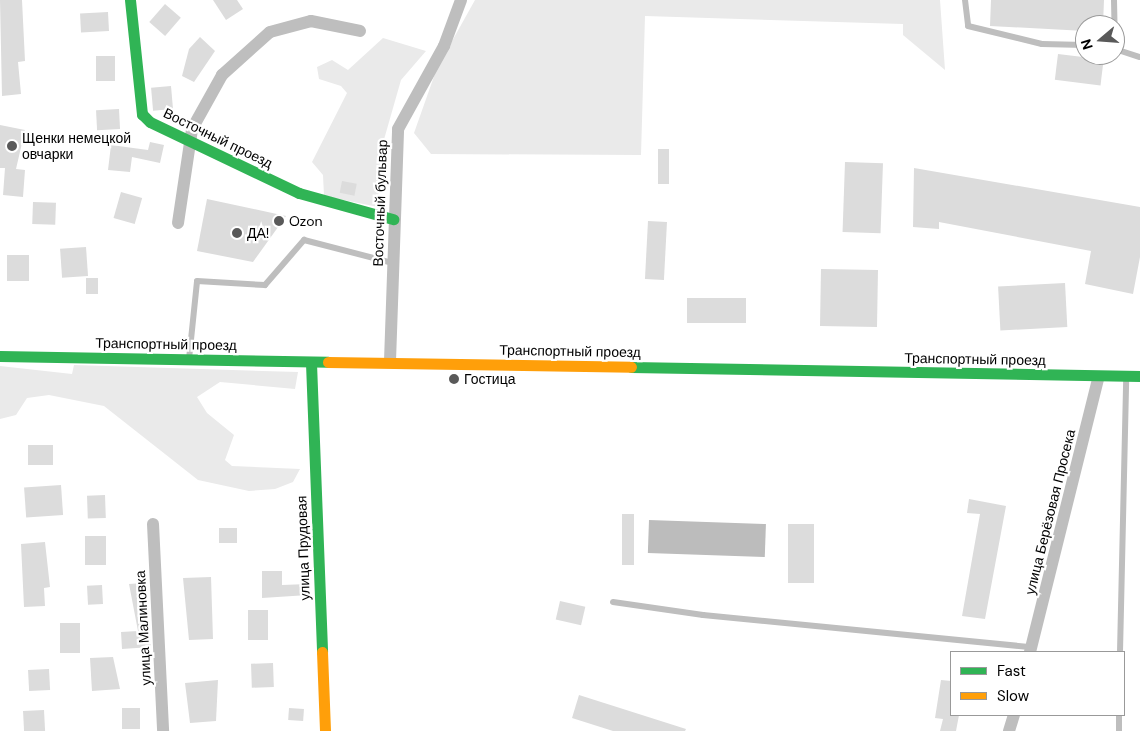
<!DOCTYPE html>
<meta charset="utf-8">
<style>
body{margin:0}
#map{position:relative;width:1140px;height:731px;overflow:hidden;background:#fff;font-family:"DM Sans",sans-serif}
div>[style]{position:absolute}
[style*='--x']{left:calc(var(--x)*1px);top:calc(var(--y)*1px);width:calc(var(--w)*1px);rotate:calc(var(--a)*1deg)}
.green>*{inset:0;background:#eaeaea}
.water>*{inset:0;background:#bcbcbc;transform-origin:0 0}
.building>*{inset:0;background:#dcdcdc;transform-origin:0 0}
.lane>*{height:6px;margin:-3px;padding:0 3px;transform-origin:3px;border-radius:3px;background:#bebebe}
.street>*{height:12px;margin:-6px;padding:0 6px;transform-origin:6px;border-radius:6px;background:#bebebe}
.fast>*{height:11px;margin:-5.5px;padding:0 5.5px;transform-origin:5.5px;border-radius:5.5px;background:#30b455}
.slow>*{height:11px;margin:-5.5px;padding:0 5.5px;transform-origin:5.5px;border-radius:5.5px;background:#ff9f0a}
.dots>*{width:14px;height:14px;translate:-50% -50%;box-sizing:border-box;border:2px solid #fff;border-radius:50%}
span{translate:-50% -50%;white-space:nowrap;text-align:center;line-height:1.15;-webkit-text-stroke:4.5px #fff;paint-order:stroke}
.poi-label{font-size:14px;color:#000}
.left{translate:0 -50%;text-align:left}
.street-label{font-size:14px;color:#000}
.legend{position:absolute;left:950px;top:651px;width:175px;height:65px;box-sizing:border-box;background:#fff;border:1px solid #999;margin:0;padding:6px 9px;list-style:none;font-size:15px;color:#000}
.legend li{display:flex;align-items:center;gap:10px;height:25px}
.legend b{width:25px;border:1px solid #999}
.north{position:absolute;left:1075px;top:15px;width:50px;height:50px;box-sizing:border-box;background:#fff;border:1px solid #999;border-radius:50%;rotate:252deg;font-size:14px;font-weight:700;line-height:20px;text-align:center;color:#000}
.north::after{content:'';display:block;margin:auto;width:18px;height:22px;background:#595959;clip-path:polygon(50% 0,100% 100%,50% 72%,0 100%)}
</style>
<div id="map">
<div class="green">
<i style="clip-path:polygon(475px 0,940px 0,945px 70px,903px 35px,903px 24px,645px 16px,641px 155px,431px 154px,414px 133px,437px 68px)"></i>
<i style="clip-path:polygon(383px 38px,426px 51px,401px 80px,381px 150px,378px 207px,324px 196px,323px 175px,312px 162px,347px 93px,341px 86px,319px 79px,317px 67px,332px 60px,348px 70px)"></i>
<i style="clip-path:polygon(74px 365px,298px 372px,295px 389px,220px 382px,197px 397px,207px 413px,234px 435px,225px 460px,232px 466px,300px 469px,293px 482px,275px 489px,249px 491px,198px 480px,104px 406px,49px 395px,27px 398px,16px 415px,0 419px,0 366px,72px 374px)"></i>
</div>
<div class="water">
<i style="left:649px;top:520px;width:117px;height:33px;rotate:2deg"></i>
</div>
<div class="building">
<i style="clip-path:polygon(0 0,22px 0,25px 61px,18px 62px,21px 94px,2px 96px)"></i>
<i style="clip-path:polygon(213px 0,237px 0,243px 9px,226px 20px)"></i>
<i style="clip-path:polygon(991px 0,1104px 0,1103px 25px,1085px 25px,1085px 31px,990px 26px)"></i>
<i style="left:165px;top:4px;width:21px;height:24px;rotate:41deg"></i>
<i style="left:108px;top:12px;width:19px;height:28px;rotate:87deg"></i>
<i style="clip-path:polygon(200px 37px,215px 51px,194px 82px,182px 76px,189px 49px)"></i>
<i style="left:1058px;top:54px;width:46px;height:26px;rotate:7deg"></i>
<i style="left:96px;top:56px;width:19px;height:25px"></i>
<i style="left:171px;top:86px;width:23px;height:20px;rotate:85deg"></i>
<i style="left:119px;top:109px;width:20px;height:23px;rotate:87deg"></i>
<i style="clip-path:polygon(0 125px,25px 130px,16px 169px,25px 170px,23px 197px,3px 195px,5px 168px,0 168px)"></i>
<i style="clip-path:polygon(150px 142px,164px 145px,160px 163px,132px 157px,130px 172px,108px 170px,111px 145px,148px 150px)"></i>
<i style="left:658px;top:149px;width:11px;height:35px"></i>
<i style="left:845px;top:162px;width:38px;height:70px;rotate:2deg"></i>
<i style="clip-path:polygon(914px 168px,1140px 207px,1140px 257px,1133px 294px,1085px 284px,1091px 251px,939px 222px,939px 229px,913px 227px)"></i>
<i style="left:342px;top:181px;width:15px;height:12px;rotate:11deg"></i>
<i style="left:121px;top:192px;width:22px;height:27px;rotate:16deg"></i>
<i style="clip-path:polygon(207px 199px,286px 216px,253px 262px,197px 251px)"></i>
<i style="left:33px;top:202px;width:23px;height:22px;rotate:2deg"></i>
<i style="left:648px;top:221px;width:19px;height:58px;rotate:3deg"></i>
<i style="left:86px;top:247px;width:29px;height:26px;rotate:86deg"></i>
<i style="left:29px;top:255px;width:26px;height:22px;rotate:90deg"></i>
<i style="left:821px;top:269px;width:57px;height:57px;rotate:1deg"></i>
<i style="left:86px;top:278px;width:12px;height:16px"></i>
<i style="left:1065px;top:283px;width:44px;height:67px;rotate:87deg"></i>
<i style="left:746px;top:298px;width:25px;height:59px;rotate:90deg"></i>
<i style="left:28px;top:445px;width:25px;height:20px"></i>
<i style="left:61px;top:485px;width:30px;height:37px;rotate:86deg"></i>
<i style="left:105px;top:495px;width:23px;height:18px;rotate:88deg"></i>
<i style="clip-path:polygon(969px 499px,1006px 506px,985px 619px,962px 616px,980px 514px,967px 513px)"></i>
<i style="left:622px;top:514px;width:12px;height:51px"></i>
<i style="left:788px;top:524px;width:26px;height:59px"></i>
<i style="left:219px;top:528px;width:18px;height:15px"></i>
<i style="left:106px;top:536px;width:29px;height:21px;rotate:90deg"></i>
<i style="clip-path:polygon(45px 542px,50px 587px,44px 588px,45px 606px,24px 607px,21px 544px)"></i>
<i style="clip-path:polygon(262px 571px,282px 571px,282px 585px,308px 584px,308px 595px,262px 598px)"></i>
<i style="clip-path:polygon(211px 577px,213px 639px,189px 640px,183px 578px)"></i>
<i style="clip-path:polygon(145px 583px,151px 647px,122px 649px,121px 632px,138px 631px,129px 584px)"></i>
<i style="left:102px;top:585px;width:19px;height:15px;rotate:87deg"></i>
<i style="left:560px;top:601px;width:26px;height:19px;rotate:13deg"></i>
<i style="left:268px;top:610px;width:30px;height:20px;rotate:90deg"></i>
<i style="left:60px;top:623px;width:20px;height:30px"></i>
<i style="clip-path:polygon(113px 657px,120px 689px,92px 691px,90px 658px)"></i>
<i style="left:273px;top:663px;width:24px;height:22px;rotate:88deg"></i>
<i style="left:49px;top:669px;width:21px;height:21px;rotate:87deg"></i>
<i style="clip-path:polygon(218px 680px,216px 721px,190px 723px,185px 683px)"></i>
<i style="clip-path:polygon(941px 680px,951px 681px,951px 715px,959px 715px,956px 731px,940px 731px,943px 719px,935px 718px)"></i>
<i style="clip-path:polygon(579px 695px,686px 729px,685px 731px,613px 731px,572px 718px)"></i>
<i style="left:122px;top:708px;width:18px;height:21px"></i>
<i style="left:289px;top:708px;width:15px;height:12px;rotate:4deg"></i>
<i style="left:44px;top:710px;width:21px;height:21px;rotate:87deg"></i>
</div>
<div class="lane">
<i style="--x:965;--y:0;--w:26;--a:83"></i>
<i style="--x:968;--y:26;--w:76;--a:13.7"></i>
<i style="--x:1042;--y:44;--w:43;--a:1.3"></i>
<i style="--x:1114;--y:0;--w:48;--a:88.8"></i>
<i style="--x:1115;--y:49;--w:26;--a:18"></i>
<i style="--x:189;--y:359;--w:78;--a:-84.1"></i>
<i style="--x:197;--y:281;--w:68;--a:3.4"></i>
<i style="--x:265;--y:285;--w:60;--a:-49.1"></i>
<i style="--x:304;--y:240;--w:92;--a:14.5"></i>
<i style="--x:613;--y:602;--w:91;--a:8.2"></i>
<i style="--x:703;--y:615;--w:330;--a:5.6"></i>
<i style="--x:1120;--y:652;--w:274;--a:-88.7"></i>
<i style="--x:1119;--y:731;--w:16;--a:-90"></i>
</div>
<div class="street">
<i style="--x:178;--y:223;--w:95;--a:-81.5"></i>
<i style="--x:192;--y:129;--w:62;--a:-60.9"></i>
<i style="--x:222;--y:75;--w:64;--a:-41.9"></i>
<i style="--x:270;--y:32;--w:42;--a:-15"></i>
<i style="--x:311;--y:21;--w:50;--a:11.5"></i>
<i style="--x:390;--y:361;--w:232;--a:-88"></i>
<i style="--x:398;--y:129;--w:95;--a:-61"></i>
<i style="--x:444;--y:46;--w:49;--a:-69.7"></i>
<i style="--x:153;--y:524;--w:207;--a:87.2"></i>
<i style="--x:1030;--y:652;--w:281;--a:-76"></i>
<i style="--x:1009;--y:731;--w:17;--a:-73"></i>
</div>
<div class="fast">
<i style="--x:130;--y:0;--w:115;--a:84"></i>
<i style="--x:142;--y:114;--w:11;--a:45"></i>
<i style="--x:150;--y:122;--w:165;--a:25.5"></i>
<i style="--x:299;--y:193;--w:98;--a:15.5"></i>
<i style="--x:0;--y:356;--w:328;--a:1"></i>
<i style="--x:311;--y:363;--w:289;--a:87.8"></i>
<i style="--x:631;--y:367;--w:509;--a:1.01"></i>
</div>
<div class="slow">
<i style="--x:328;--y:362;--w:303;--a:0.9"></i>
<i style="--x:322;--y:652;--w:79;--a:87.8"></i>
</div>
<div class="dots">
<i style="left:12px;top:146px;background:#595959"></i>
<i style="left:279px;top:221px;background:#595959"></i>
<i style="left:237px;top:233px;background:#595959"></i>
<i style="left:454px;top:379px;background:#595959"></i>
</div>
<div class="poi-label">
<span class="left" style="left:22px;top:146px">Щенки немецкой<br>овчарки</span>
<span class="left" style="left:289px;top:221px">Ozon</span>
<span class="left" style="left:247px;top:233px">ДА!</span>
<span class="left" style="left:464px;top:379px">Гостица</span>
</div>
<div class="street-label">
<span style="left:218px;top:138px;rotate:26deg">Восточный проезд</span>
<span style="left:380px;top:203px;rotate:-88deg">Восточный бульвар</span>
<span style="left:166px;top:344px;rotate:1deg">Транспортный проезд</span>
<span style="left:570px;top:351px;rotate:1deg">Транспортный проезд</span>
<span style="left:975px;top:359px;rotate:1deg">Транспортный проезд</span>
<span style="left:1050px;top:512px;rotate:-76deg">улица Берёзовая Просека</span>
<span style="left:303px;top:548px;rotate:-92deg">улица Прудовая</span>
<span style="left:143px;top:628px;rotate:-93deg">улица Малиновка</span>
</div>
<ul class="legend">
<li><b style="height:6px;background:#30b455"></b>Fast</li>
<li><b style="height:6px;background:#ff9f0a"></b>Slow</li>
</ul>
<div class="north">N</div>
</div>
